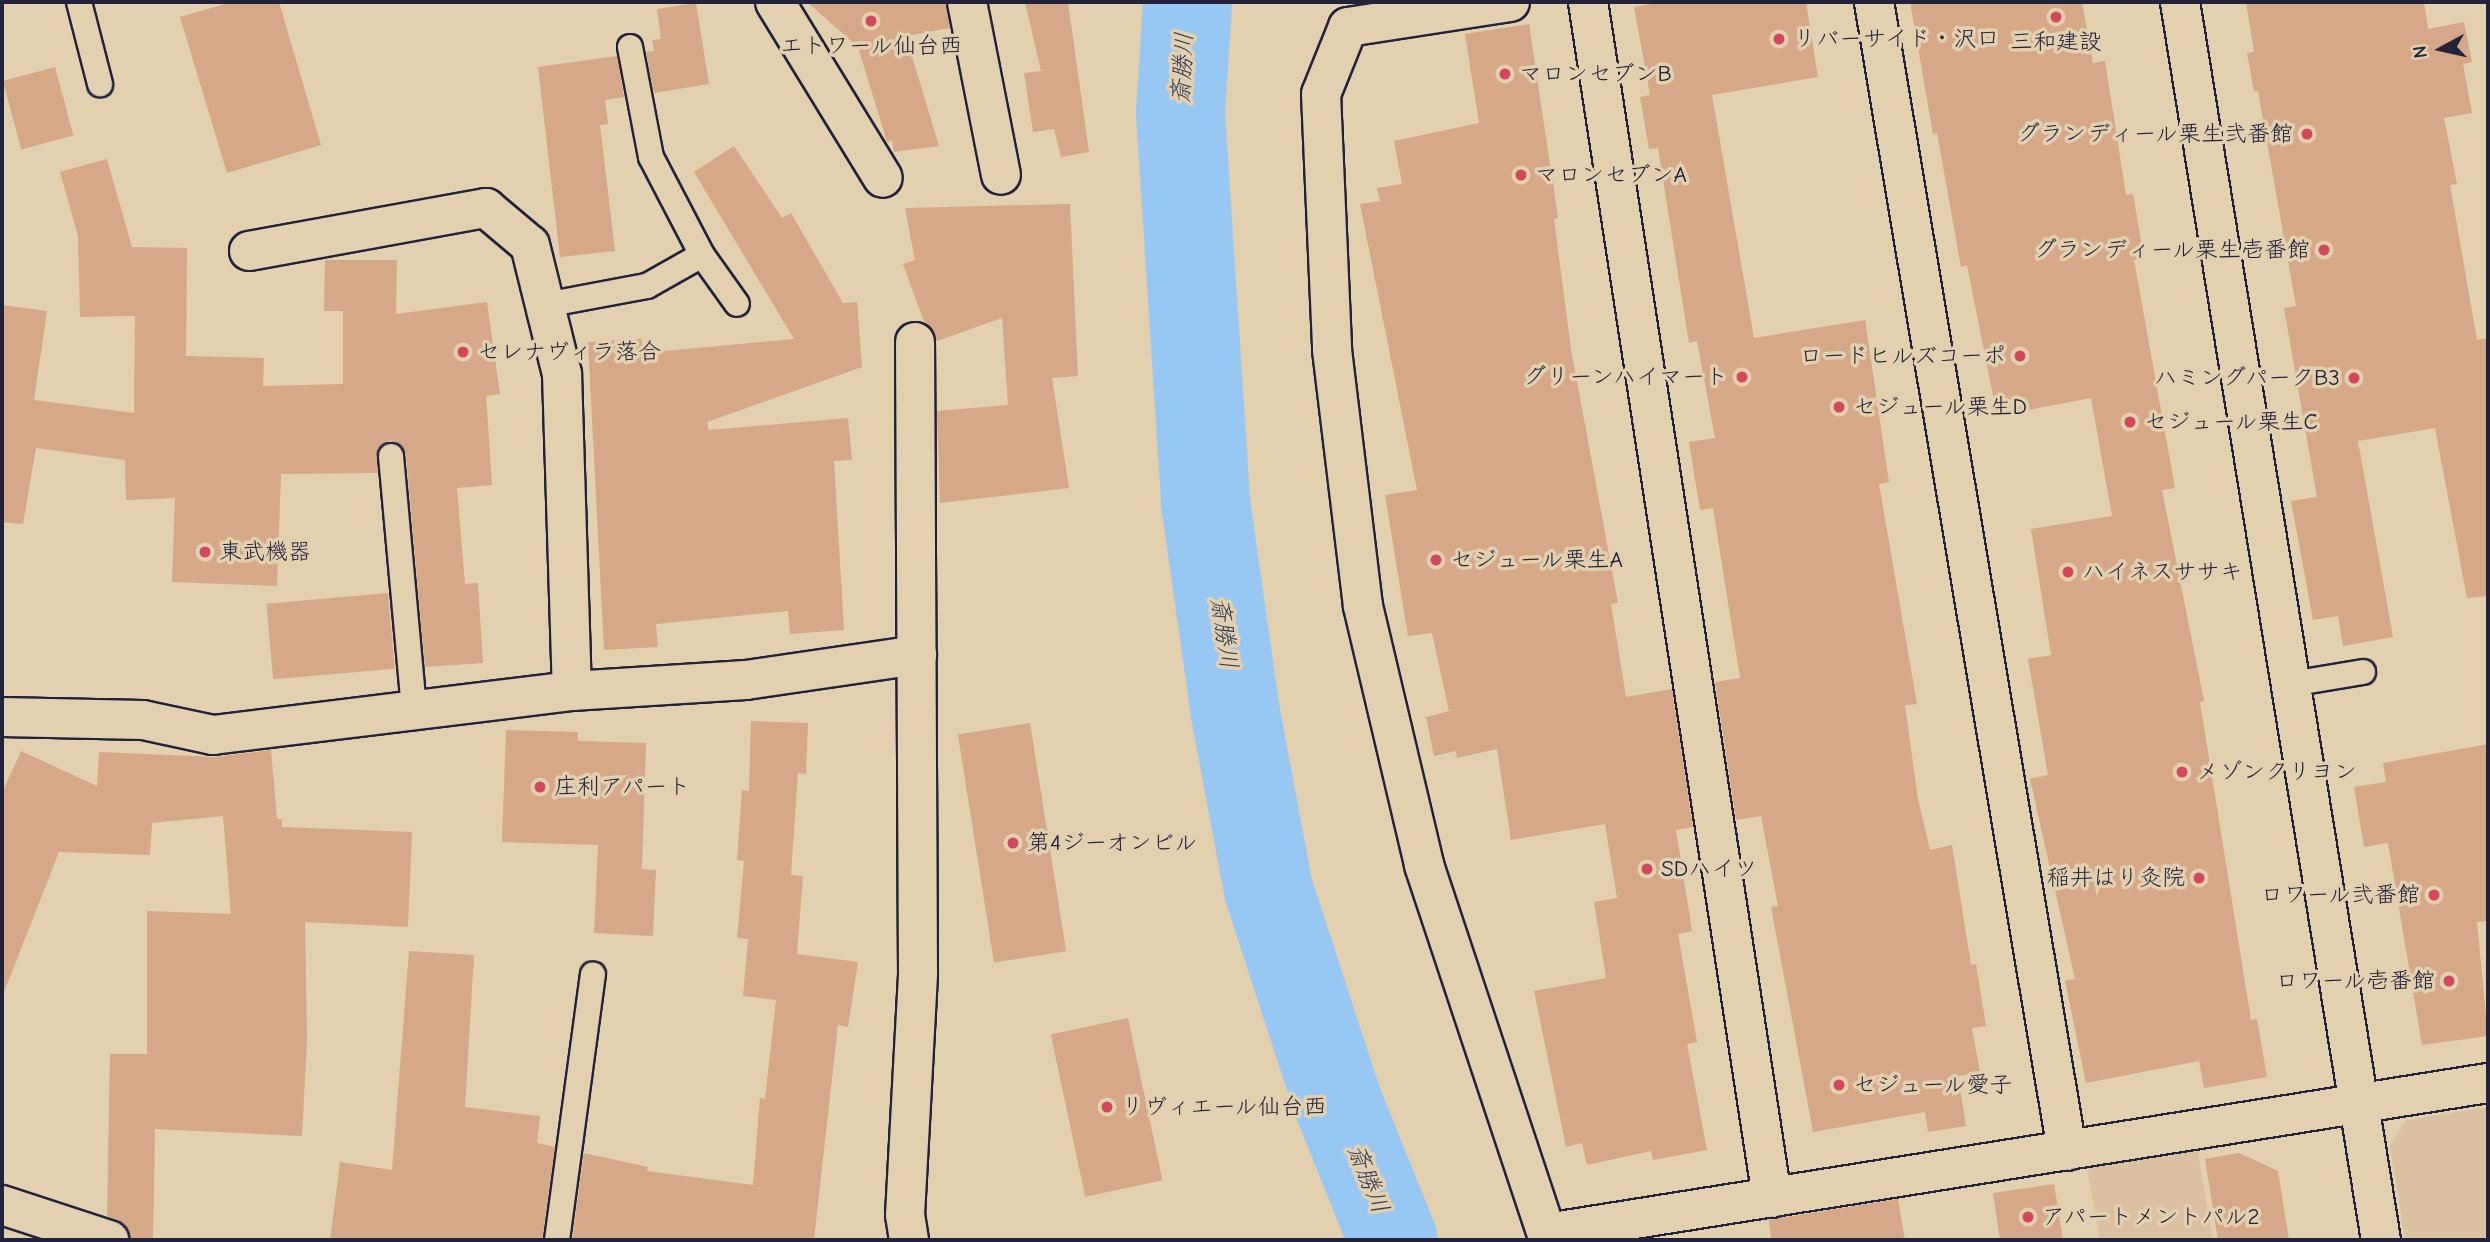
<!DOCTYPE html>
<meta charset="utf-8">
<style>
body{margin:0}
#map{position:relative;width:2490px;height:1242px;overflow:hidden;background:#e3d0ae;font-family:"Comic Neue","Klee One",sans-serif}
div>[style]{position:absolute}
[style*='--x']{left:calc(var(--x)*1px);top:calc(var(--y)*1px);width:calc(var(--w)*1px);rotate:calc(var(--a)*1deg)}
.built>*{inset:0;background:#dbc1a0}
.river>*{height:89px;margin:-44.5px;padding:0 44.5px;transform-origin:44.5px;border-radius:44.5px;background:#97c8f3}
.building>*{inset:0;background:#d5a887;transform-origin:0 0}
.roads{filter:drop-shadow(2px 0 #22223b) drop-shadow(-2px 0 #22223b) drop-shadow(0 2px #22223b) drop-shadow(0 -2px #22223b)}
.lane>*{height:24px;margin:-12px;padding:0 12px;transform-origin:12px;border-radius:12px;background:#e3d0ae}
.street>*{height:38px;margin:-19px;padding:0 19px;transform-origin:19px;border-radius:19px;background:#e3d0ae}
.secondary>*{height:38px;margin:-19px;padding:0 19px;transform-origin:19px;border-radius:19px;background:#e3d0ae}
.dots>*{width:19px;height:19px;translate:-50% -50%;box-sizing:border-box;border:4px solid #e3d0ae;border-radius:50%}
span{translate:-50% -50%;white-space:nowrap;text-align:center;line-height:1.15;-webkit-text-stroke:7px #e3d0ae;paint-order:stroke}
.poi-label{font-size:23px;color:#22223b}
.left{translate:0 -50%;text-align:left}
.right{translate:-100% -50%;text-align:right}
.water-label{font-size:24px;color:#343b57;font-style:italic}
.frame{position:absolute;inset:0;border:4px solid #22223b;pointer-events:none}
.north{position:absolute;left:2406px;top:14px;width:70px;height:70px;-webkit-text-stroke:5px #e3d0ae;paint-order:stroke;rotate:262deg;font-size:19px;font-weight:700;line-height:28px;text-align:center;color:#22223b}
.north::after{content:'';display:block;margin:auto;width:24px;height:32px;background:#22223b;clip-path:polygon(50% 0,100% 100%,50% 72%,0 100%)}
</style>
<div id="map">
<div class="built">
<i style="clip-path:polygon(2488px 1107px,2488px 1240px,2405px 1240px,2390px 1146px,2406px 1120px)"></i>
<i style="clip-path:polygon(2196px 1142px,2213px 1240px,2100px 1240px,2086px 1161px)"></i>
</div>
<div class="river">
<i style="--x:1187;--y:2;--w:111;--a:93.6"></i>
<i style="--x:1180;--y:113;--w:390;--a:86.3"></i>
<i style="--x:1205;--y:502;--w:213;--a:81.9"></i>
<i style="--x:1235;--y:713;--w:179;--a:79.4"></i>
<i style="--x:1268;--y:889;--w:223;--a:72"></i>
<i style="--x:1337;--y:1101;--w:150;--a:68.1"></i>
</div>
<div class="building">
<i style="clip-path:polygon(232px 2px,279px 2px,321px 145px,227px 173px,180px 17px)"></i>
<i style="clip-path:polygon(807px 2px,946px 2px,950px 28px,906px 36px,939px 146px,894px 152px,892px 140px,887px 142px,858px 47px)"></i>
<i style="clip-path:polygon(1025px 2px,1068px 2px,1089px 152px,1061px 157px,1054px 129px,1033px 132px,1024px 73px,1041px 71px)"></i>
<i style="clip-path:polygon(1662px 2px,1806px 2px,1818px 77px,1712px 95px,1754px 338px,1865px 320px,1889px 482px,1879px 484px,1917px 704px,1905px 705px,1918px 799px,1930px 850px,1952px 845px,1971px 965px,1976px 964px,1986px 1026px,1972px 1028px,1980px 1073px,1958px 1076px,1966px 1126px,1928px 1132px,1925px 1112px,1813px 1132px,1771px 907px,1778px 906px,1761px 816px,1736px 820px,1715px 682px,1740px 678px,1713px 508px,1700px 510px,1689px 442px,1715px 438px,1697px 341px,1689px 343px,1658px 148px,1649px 149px,1640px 97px,1650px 95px,1634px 7px)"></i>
<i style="clip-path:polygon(1910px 2px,2082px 2px,2093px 63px,2105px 61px,2126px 195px,2133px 194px,2144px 258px,2134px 260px,2175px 488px,2162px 490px,2204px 701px,2200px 702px,2251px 1020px,2257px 1019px,2267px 1077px,2204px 1088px,2199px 1061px,2086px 1083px,2065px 981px,2075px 979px,2030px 779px,2048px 775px,2028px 659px,2051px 655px,2031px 529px,2112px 516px,2091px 398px,1997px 416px,1967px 265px,1961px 267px,1937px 133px,1933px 134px)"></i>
<i style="clip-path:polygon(2246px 2px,2424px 2px,2428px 29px,2464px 22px,2472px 62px,2463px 64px,2472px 113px,2444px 118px,2457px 184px,2450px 185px,2477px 340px,2488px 338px,2488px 596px,2467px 598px,2435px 428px,2358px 441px,2393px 637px,2343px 646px,2338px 616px,2313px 620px,2291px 501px,2317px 497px,2284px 308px,2296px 306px,2258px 91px,2254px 92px,2247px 53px,2254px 52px)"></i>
<i style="clip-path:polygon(696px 3px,709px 84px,654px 93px,646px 52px,654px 51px,652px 40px,661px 39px,657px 9px)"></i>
<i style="clip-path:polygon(1529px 24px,1558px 218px,1554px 219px,1571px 349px,1618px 603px,1611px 604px,1626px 697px,1672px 689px,1693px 827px,1676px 830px,1692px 931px,1678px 934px,1697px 1042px,1687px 1044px,1707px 1150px,1653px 1160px,1651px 1151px,1587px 1165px,1582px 1143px,1566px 1147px,1534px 991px,1606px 978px,1594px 902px,1617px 898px,1605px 824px,1511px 840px,1497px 749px,1457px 758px,1456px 751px,1434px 756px,1426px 717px,1449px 711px,1432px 633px,1408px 636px,1385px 495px,1417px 490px,1360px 204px,1380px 201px,1377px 188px,1402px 184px,1394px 141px,1479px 123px,1465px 34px)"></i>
<i style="clip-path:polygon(617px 56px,624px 97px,605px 100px,608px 124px,600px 125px,615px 251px,560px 257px,538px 67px)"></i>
<i style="left:55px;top:67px;width:71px;height:54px;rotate:75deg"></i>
<i style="clip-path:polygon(734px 146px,782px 218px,791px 213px,843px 303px,857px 302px,862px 367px,707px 422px,709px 430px,848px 418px,852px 460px,834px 461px,844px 630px,790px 634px,788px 611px,656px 624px,658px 647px,604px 650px,588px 342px,642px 339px,642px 353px,794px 339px,694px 172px)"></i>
<i style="clip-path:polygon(107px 159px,132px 247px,187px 248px,186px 356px,264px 358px,263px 386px,343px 384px,343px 311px,324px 311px,325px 260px,397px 260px,396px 314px,487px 302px,500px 394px,486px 396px,492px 485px,457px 488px,465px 584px,478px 583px,483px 663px,425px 667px,406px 455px,397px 442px,389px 441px,378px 449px,378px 473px,281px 474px,277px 586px,172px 582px,175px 498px,126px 500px,125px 460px,36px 448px,23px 524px,2px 522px,2px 305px,47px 311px,34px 400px,134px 413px,135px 316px,80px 317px,78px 236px,60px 172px)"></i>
<i style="clip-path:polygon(1070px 204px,1078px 376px,1052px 378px,1069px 488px,940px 503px,937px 411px,1008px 405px,1002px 318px,937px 341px,924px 322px,903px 264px,915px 260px,905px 208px)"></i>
<i style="left:388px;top:593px;width:76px;height:122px;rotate:85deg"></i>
<i style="clip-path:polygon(751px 721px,808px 723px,806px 774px,798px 773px,791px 875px,803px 876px,797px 954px,858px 962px,848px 1027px,838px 1025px,814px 1240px,572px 1240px,584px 1153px,648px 1167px,647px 1171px,753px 1185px,760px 1098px,765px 1099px,776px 1000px,743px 996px,748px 939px,737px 938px,744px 861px,737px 860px,742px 790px,749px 791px)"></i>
<i style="left:1030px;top:723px;width:231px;height:73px;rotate:81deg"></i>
<i style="clip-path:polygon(506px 730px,578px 732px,578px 741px,646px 743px,642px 869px,656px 870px,653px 936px,594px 933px,598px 845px,502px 842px)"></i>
<i style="clip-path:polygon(2488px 744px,2488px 921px,2477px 922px,2488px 1036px,2422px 1045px,2388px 843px,2364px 847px,2354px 787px,2386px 782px,2383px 763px)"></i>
<i style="clip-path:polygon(271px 750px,277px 819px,282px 819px,282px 827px,412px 832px,408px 927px,305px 922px,307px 1040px,302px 1136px,155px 1129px,153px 1240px,130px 1240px,125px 1225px,107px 1216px,110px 1054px,147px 1054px,147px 911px,231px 914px,223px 816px,152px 823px,150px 855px,59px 852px,4px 992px,2px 793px,21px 751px,97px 786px,99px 752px,215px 757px)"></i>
<i style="clip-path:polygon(409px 951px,474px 955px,465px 1107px,540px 1116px,537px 1143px,555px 1147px,542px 1240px,330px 1240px,340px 1162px,392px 1170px)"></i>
<i style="left:1128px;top:1018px;width:166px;height:79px;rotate:78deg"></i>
<i style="clip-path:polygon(2239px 1153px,2278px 1171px,2289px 1240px,2218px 1240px,2205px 1159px)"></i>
<i style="clip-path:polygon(2054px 1184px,2063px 1240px,2000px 1240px,1993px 1193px)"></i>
<i style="clip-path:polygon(1898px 1199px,1905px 1240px,1771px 1240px,1769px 1220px)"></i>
</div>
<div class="roads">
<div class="lane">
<i style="--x:79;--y:2;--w:85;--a:75.6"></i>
<i style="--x:630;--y:47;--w:112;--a:79.2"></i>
<i style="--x:651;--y:157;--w:110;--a:62.5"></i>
<i style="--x:702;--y:255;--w:60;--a:54.5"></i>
<i style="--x:545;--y:305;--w:104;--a:-10.6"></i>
<i style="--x:647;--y:286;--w:63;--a:-29.4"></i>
<i style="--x:391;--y:456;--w:255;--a:84.8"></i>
<i style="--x:2291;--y:684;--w:73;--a:-9.5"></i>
<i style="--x:557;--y:1240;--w:268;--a:-82.3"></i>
</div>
<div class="street">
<i style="--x:775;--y:2;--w:206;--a:58.5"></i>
<i style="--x:967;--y:2;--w:176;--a:78.9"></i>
<i style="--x:1510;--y:2;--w:164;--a:171.2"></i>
<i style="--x:1348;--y:27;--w:72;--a:111.9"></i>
<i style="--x:1321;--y:94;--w:256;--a:87.5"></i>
<i style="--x:1332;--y:350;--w:258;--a:83.1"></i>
<i style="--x:1363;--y:606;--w:266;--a:76.7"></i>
<i style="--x:1424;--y:865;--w:395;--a:71.6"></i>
<i style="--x:1588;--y:2;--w:1210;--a:81.25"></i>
<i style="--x:1874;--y:2;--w:1165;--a:80.46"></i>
<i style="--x:249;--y:251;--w:241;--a:-10.3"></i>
<i style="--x:486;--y:208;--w:57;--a:40.1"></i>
<i style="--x:530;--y:245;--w:133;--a:76.1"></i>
<i style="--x:562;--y:374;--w:317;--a:88.2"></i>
<i style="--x:2;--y:717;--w:141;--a:1.2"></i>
<i style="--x:143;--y:720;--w:72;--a:12.1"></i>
<i style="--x:213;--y:735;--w:362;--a:-7"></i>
<i style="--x:572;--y:691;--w:174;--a:-3.6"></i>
<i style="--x:746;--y:680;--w:173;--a:-8.3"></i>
<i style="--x:2;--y:1205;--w:113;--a:18.1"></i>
<i style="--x:1547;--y:1233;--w:953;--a:-9.06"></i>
<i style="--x:909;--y:1240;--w:25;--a:-99"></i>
<i style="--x:905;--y:1215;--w:242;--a:-86.9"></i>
<i style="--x:918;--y:973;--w:631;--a:-90.27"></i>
</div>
<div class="secondary">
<i style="--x:2180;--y:2;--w:1254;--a:80.78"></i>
</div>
</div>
<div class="dots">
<i style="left:2056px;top:17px;background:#d1495b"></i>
<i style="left:871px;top:21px;background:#d1495b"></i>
<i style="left:1779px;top:39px;background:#d1495b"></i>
<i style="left:1505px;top:74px;background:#d1495b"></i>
<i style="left:2307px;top:134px;background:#d1495b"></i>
<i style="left:1521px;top:175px;background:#d1495b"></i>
<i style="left:2324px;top:250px;background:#d1495b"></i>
<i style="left:463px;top:352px;background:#d1495b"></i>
<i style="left:2020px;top:356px;background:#d1495b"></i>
<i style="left:1742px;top:377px;background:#d1495b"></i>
<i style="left:2354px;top:378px;background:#d1495b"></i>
<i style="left:1839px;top:407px;background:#d1495b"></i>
<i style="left:2130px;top:422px;background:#d1495b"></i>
<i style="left:205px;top:552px;background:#d1495b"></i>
<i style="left:1436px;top:560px;background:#d1495b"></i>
<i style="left:2068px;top:572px;background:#d1495b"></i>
<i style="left:2182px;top:772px;background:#d1495b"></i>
<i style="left:540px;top:787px;background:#d1495b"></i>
<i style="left:1013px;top:843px;background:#d1495b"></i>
<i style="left:1647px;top:869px;background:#d1495b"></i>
<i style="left:2199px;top:878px;background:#d1495b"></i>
<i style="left:2434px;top:895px;background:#d1495b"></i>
<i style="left:2449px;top:981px;background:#d1495b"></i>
<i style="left:1839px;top:1085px;background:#d1495b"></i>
<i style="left:1107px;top:1107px;background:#d1495b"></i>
<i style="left:2028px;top:1217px;background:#d1495b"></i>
</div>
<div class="poi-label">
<span class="left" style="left:1793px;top:39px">リバーサイド・沢口</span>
<span style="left:2056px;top:42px">三和建設</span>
<span style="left:871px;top:46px">エトワール仙台西</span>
<span class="left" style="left:1519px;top:74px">マロンセブンB</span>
<span class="right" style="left:2293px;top:134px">グランディール栗生弐番館</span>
<span class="left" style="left:1535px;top:175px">マロンセブンA</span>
<span class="right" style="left:2310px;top:250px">グランディール栗生壱番館</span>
<span class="left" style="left:477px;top:352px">セレナヴィラ落合</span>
<span class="right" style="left:2006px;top:356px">ロードヒルズコーポ</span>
<span class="right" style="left:1728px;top:377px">グリーンハイマート</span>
<span class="right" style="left:2340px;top:378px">ハミングパークB3</span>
<span class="left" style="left:1853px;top:407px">セジュール栗生D</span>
<span class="left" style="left:2144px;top:422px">セジュール栗生C</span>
<span class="left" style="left:219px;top:552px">東武機器</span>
<span class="left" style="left:1450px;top:560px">セジュール栗生A</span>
<span class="left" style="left:2082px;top:572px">ハイネスササキ</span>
<span class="left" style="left:2196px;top:772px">メゾンクリヨン</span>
<span class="left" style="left:554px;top:787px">庄利アパート</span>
<span class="left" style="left:1027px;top:843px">第4ジーオンビル</span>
<span class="left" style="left:1661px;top:869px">SDハイツ</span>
<span class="right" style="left:2185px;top:878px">稲井はり灸院</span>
<span class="right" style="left:2420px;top:895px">ロワール弐番館</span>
<span class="right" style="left:2435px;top:981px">ロワール壱番館</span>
<span class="left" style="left:1853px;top:1085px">セジュール愛子</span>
<span class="left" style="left:1121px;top:1107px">リヴィエール仙台西</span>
<span class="left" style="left:2042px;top:1217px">アパートメントパル2</span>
</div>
<div class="water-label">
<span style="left:1183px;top:68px;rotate:-87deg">斎勝川</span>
<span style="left:1224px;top:633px;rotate:82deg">斎勝川</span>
<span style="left:1368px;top:1179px;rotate:68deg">斎勝川</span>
</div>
<div class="frame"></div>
<div class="north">N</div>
</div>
